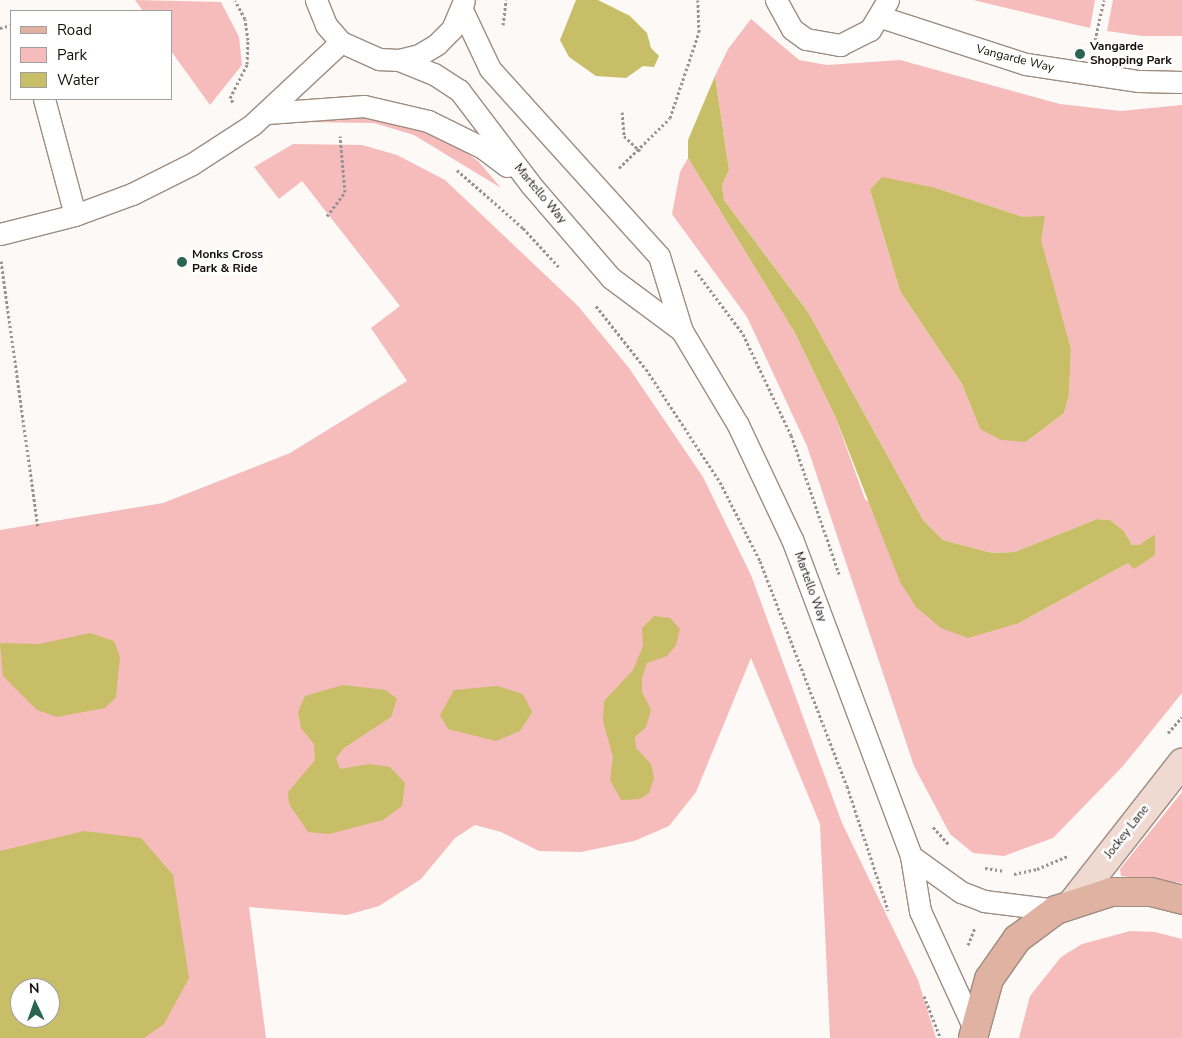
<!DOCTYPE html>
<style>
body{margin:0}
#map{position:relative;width:1182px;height:1038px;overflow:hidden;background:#fdf9f6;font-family:"Nunito Sans",sans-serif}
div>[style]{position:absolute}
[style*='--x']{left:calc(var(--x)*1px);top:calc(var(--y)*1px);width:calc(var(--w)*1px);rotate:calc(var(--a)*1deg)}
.green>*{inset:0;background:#f6bcbb}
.water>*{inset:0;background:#c7be67}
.path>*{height:3px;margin-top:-1.5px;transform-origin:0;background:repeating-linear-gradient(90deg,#999491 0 2.5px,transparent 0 5px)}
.roads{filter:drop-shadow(1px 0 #9d8d81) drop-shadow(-1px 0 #9d8d81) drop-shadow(0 1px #9d8d81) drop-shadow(0 -1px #9d8d81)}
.lane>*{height:21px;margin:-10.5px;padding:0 10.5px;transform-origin:10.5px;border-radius:10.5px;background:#fff}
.secondary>*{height:28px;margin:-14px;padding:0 14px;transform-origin:14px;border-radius:14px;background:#efd9d0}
.primary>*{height:28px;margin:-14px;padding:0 14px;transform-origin:14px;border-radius:14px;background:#e0b2a1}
.dots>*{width:14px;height:14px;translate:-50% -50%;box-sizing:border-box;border:2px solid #fff;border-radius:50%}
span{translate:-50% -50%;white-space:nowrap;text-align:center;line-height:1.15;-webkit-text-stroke:5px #fff;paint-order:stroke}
.poi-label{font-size:12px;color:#150f0b;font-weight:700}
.left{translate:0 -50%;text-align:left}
.street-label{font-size:12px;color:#150f0b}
.legend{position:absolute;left:10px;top:10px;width:162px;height:90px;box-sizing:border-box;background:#fff;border:1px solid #a19f9d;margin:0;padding:6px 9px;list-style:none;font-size:15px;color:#150f0b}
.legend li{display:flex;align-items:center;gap:10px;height:25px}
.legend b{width:25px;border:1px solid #a19f9d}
.north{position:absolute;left:10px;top:978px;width:50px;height:50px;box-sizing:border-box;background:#fff;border:1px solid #a19f9d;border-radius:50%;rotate:357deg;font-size:14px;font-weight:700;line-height:20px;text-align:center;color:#150f0b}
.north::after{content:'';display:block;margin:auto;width:18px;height:22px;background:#2a654f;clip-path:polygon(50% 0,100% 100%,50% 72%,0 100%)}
</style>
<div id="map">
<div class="green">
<i style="clip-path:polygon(135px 0,221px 2px,239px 37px,242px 65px,210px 105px,171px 51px,171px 11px,143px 11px)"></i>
<i style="clip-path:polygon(973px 0,1095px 0,1090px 28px)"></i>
<i style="clip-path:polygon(1113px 0,1182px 0,1182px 36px,1142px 36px,1107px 31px)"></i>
<i style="clip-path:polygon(evenodd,751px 19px,799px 60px,827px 65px,900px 60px,1060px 104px,1121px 111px,1182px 105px,1182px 693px,1123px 766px,1053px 838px,1004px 856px,973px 853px,950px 834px,914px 766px,807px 446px,747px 317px,672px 214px,680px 172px,688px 158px,795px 333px,835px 416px,865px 499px,1019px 623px,1128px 563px,1155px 534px,1139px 545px,1132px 545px,1124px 531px,1110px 520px,1097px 519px,1015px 552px,992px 553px,943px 540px,923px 520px,808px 312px,724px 200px,722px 185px,729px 170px,715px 76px,728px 49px,751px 19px,936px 188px,1023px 217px,1044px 217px,1040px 240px,1071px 349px,1069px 395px,1064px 413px,1026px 442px,980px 429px,962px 384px,900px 291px,870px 190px,936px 188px)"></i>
<i style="clip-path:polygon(350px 112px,419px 125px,451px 141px,479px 162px,501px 188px,414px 135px,374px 123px,296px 122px)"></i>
<i style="clip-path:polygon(evenodd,293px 144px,362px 145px,397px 155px,445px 180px,578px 306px,629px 368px,703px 477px,751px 575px,842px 823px,918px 980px,936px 1038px,830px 1038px,820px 824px,751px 658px,696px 792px,669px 826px,634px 841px,581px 852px,539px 851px,501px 832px,475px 825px,455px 838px,421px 879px,379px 906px,347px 915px,249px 907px,266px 1038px,0 1038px,0 530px,163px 503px,290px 453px,407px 381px,371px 328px,400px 306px,302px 181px,279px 199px,254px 167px,293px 144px,20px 988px,50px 988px,50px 1018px,20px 1018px,20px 988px)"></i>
<i style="clip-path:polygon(1182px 792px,1182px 883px,1121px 876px,1120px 869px)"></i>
<i style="clip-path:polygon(1130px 931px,1155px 932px,1182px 939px,1182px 1038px,1019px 1038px,1030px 996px,1061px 957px,1082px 944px)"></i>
</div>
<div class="water">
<i style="clip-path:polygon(576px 0,598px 0,630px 16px,647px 33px,651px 48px,659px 56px,654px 67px,643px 66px,626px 78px,596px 76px,569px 57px,560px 40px)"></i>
<i style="clip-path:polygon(715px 76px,729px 170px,722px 185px,724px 200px,808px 312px,923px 520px,943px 540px,992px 553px,1015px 552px,1097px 519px,1110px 520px,1124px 531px,1132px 545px,1139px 545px,1155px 534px,1155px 555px,1134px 569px,1128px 563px,1019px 623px,968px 638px,941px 628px,916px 607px,900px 582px,835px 416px,795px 333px,688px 158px,688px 140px)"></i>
<i style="clip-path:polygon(882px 177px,936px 188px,1023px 217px,1045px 216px,1041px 240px,1071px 349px,1069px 395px,1064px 413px,1026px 442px,1001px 440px,980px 429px,962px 384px,900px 291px,870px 190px)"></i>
<i style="clip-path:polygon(654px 616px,670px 618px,680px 629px,676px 645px,667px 656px,647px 663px,642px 678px,642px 692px,651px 710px,646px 727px,635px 737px,636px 748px,651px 764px,654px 778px,649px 793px,640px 799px,621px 800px,610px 780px,613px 757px,603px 721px,604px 701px,633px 670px,643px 646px,642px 628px)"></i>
<i style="clip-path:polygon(90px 633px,114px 641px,120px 657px,116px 697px,105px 708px,57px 717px,37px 710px,3px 676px,0 643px,39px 644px)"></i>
<i style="clip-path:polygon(343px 685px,386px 690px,397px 699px,391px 717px,344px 748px,336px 758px,340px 769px,369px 764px,390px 767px,405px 783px,402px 806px,383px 820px,329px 834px,308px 832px,289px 804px,288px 792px,315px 760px,314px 744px,301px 728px,298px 712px,305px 696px)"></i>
<i style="clip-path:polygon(497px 686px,523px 694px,532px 712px,520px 731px,496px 741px,448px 729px,440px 715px,454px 690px)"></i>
<i style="clip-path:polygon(evenodd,84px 831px,141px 838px,173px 875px,189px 978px,164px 1024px,144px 1038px,0 1038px,0 851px,84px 831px,20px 988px,50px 988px,50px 1018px,20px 1018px,20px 988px)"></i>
</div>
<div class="path">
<i style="--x:503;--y:25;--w:25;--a:-83"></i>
<i style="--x:0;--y:28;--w:11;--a:-15"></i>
<i style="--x:1094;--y:45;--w:46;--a:-77.5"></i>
<i style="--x:233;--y:102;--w:5;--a:-127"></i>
<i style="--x:230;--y:98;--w:38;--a:-63"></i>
<i style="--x:247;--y:64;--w:24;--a:-88"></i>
<i style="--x:248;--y:40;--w:21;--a:-98"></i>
<i style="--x:245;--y:19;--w:21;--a:-118"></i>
<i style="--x:622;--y:112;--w:24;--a:85"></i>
<i style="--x:624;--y:136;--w:22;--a:43"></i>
<i style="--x:619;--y:168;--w:71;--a:-44.4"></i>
<i style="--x:670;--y:118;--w:91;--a:-71.4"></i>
<i style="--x:699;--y:32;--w:32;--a:-92"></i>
<i style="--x:457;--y:170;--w:88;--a:41.3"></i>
<i style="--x:523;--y:228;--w:53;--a:47.3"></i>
<i style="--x:327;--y:216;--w:30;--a:-53"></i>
<i style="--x:345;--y:192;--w:56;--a:-95.1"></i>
<i style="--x:1;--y:261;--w:270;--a:82.1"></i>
<i style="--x:695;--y:270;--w:80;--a:53.1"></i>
<i style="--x:743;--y:334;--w:112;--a:64.6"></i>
<i style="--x:791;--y:435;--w:147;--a:70.9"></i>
<i style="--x:596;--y:306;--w:80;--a:51.6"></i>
<i style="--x:646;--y:369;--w:135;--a:56.8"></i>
<i style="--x:720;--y:482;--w:89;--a:63.1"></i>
<i style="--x:760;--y:561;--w:241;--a:68.9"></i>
<i style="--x:847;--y:786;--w:131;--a:71.7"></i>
<i style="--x:1168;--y:733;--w:21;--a:-49"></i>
<i style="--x:933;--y:827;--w:24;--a:48"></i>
<i style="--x:985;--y:868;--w:18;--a:9"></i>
<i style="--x:1014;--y:874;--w:24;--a:-12"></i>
<i style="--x:1037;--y:869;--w:33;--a:-23"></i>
<i style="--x:968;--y:945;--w:18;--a:-68"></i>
<i style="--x:924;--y:996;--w:44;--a:68.7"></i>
</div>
<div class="roads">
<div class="lane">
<i style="--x:316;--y:0;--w:27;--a:68"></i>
<i style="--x:326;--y:25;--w:23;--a:49"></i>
<i style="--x:341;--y:42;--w:42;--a:24.1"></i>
<i style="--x:379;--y:59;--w:20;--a:3"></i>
<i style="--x:399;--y:60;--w:21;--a:-14"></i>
<i style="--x:419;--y:55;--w:21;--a:-31"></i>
<i style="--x:437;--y:44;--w:21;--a:-45"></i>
<i style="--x:452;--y:29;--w:30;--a:-67"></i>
<i style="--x:776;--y:0;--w:33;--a:61"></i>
<i style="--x:792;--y:29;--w:17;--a:36"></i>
<i style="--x:806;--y:39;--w:35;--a:10"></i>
<i style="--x:840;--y:45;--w:34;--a:-27"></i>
<i style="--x:870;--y:30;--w:35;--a:-59"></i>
<i style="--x:462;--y:10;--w:65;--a:64.6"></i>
<i style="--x:490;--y:69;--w:252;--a:47.9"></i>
<i style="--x:659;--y:256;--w:78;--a:73"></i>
<i style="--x:682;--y:331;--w:109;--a:59.2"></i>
<i style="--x:738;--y:425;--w:126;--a:64.7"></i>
<i style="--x:792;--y:539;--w:339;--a:69.4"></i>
<i style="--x:911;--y:856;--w:56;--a:80.7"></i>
<i style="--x:920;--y:911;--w:127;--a:65.3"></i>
<i style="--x:881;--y:17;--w:152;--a:18"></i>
<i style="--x:1026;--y:64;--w:114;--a:8.6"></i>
<i style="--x:1139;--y:81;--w:43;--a:1.3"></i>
<i style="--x:399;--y:60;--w:38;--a:22"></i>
<i style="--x:434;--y:74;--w:30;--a:33"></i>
<i style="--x:459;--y:90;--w:119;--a:52.8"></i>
<i style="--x:531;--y:185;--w:123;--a:49.3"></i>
<i style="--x:611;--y:278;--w:89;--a:36.7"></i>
<i style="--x:44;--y:99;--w:120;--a:75"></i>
<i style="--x:267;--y:113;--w:97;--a:-4.1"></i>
<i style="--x:364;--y:106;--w:66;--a:13.2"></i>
<i style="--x:428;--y:121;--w:61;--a:26.1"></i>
<i style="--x:483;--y:148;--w:30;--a:37"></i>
<i style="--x:0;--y:234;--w:77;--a:-14.2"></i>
<i style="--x:75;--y:215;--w:61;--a:-20.2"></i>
<i style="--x:132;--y:194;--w:67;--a:-26.6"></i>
<i style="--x:192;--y:164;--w:72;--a:-33"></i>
<i style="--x:252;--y:125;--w:122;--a:-43"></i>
<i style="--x:911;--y:856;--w:62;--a:35.8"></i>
<i style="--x:961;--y:892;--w:25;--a:21"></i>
<i style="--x:984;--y:901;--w:73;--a:7.1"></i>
</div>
<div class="secondary">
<i style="--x:1073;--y:902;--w:177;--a:-51.9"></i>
</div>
<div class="primary">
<i style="--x:973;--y:1038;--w:61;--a:-74.8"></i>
<i style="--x:989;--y:979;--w:49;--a:-55"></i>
<i style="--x:1017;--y:939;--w:49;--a:-36.6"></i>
<i style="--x:1056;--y:910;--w:58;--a:-18.1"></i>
<i style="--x:1111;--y:892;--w:40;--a:0"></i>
<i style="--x:1151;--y:892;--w:32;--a:14"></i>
</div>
</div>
<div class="dots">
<i style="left:1080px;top:54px;background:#2a654f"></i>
<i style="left:182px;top:262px;background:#2a654f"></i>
</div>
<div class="poi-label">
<span class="left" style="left:1090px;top:54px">Vangarde<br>Shopping Park</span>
<span class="left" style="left:192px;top:262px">Monks Cross<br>Park &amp; Ride</span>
</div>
<div class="street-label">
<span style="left:1015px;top:59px;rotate:14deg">Vangarde Way</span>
<span style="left:540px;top:194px;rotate:50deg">Martello Way</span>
<span style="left:810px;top:587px;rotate:70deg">Martello Way</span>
<span style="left:1127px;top:832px;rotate:-52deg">Jockey Lane</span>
</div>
<ul class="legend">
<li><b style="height:6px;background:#e0b2a1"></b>Road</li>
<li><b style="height:14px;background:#f6bcbb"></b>Park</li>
<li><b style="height:14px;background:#c7be67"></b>Water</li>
</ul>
<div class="north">N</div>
</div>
